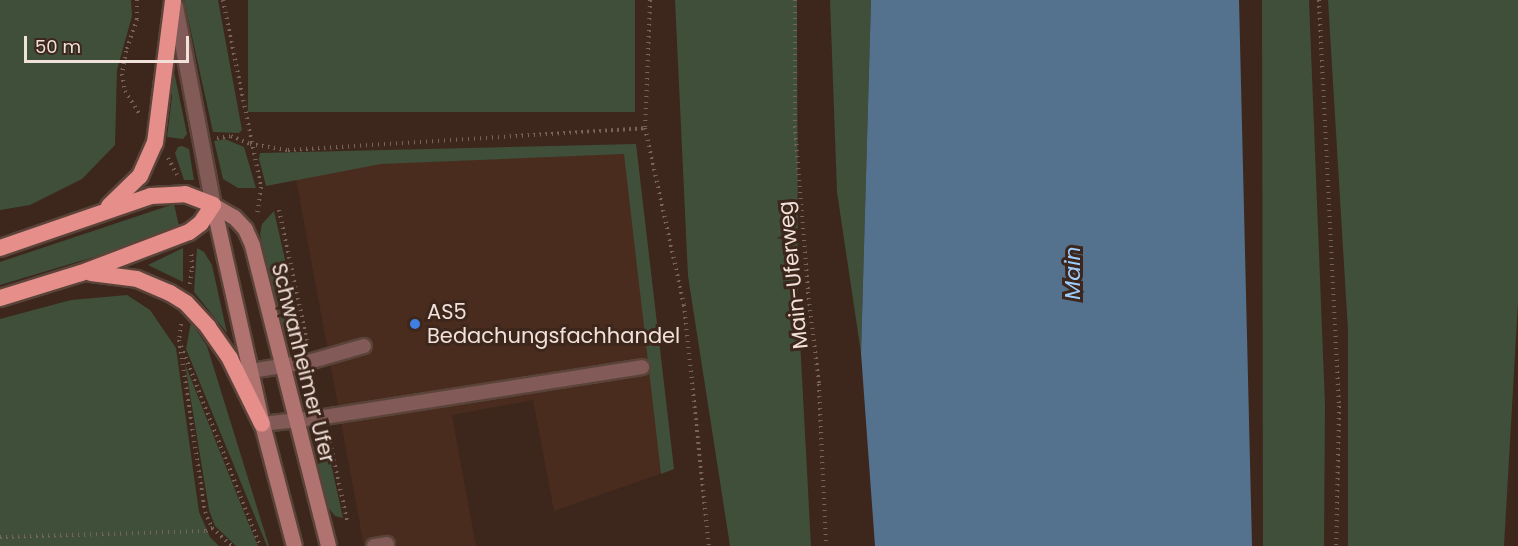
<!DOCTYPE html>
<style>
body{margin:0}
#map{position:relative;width:1518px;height:546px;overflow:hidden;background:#3d261b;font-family:Poppins,sans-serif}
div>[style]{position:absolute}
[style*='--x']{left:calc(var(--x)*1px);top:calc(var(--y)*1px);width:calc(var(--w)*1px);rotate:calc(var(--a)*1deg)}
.built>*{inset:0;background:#492c1e}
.green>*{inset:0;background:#3f4f3a;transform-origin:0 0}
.water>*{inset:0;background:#54718d}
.path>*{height:4px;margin-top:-2px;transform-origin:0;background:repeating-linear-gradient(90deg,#78635a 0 1.5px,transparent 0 6px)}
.roads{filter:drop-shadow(2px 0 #5a443a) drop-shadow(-2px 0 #5a443a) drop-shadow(0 2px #5a443a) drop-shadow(0 -2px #5a443a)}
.service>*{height:14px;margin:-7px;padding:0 7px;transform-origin:7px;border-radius:7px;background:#825a58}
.minor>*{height:15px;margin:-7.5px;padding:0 7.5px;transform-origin:7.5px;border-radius:7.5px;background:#825a58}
.secondary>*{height:15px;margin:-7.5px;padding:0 7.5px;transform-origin:7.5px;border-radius:7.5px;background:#b17370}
.trunk>*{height:16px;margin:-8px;padding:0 8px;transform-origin:8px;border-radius:8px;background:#e68e8a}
.dots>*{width:16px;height:16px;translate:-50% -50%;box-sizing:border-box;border:3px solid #3d261b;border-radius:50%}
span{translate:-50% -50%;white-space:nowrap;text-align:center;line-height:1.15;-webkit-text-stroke:6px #3d261b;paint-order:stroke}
.street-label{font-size:21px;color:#f0e1da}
.poi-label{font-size:21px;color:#f0e1da}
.left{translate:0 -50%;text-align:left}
.water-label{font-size:22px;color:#9dceff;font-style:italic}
.scale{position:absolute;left:24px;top:36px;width:165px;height:27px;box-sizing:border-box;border:3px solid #f0e1da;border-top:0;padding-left:8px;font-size:18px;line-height:21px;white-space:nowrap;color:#f0e1da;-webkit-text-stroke:4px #3d261b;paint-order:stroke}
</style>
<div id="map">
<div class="built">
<i style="clip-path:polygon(636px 144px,674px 469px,554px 511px,533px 400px,452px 415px,476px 546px,364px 546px,292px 157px)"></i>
</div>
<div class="green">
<i style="clip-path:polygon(0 0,131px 0,132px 16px,117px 70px,115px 145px,82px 179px,30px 205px,0 210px)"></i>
<i style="clip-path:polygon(184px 0,218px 0,242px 130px,239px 133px,213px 132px)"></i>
<i style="left:248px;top:0;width:387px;height:112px"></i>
<i style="clip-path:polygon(675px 0,797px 0,798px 302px,811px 546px,730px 546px,688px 276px)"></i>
<i style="clip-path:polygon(830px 0,871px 0,861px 353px,837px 192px)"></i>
<i style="clip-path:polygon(1262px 0,1309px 0,1325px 405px,1324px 546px,1263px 546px)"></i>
<i style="clip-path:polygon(1328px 0,1518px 0,1518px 302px,1504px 546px,1348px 546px,1348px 331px)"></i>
<i style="clip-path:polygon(171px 57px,187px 134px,183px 139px,167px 137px,172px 97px)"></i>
<i style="clip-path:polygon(225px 139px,244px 147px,256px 188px,238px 188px,223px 179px,214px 141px)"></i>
<i style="clip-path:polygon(636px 144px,674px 469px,661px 474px,624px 154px,381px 164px,266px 186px,259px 159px,260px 153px)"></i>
<i style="clip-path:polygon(182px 146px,189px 149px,194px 180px,184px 180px,175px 153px,178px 147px)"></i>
<i style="clip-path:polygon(174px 204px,179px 226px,127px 247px,0 285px,0 262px)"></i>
<i style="clip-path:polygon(274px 211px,305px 348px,290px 340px,281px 326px,260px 234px,262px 224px)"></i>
<i style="clip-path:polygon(183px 248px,183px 282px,148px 265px)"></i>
<i style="clip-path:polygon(197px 248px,204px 252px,212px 265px,227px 333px,194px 292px)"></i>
<i style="clip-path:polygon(127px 295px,150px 310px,176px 348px,199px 512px,210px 537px,219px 546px,0 546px,0 319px,71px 300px)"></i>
<i style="clip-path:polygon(191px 322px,207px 346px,269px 546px,267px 546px,186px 349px)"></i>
<i style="clip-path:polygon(185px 364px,243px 510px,258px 546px,236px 546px,215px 526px,209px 510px)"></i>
<i style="clip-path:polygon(328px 450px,343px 518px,335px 516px,327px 506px,315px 469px)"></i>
</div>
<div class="water">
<i style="clip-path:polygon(871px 0,1239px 0,1252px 546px,875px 546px,861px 353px)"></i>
</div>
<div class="path">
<i style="--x:137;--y:0;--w:19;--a:90"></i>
<i style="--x:137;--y:19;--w:34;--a:109"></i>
<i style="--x:126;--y:51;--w:23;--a:100"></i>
<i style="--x:122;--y:74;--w:17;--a:80"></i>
<i style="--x:125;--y:91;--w:26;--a:58"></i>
<i style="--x:223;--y:0;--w:191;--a:78.5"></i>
<i style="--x:261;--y:187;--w:27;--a:98"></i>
<i style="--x:650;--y:0;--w:128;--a:92.2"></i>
<i style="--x:645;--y:128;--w:181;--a:77.6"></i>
<i style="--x:684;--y:305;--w:242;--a:84.1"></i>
<i style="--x:795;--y:0;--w:126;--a:90"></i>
<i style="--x:795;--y:126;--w:167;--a:85.5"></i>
<i style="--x:808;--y:292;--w:93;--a:83.2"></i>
<i style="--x:819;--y:384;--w:162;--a:87.5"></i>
<i style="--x:1319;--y:0;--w:406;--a:87.2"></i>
<i style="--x:1339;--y:406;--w:140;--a:91.2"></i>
<i style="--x:217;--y:138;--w:14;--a:-8"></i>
<i style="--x:231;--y:136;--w:21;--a:23"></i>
<i style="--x:250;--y:144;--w:38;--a:9"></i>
<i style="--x:288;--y:150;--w:358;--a:-3.5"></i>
<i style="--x:168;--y:158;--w:19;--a:62"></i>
<i style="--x:279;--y:210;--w:138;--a:77.9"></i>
<i style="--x:190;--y:284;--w:16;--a:-83"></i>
<i style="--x:192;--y:268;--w:18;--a:-93"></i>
<i style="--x:181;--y:324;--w:16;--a:97"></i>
<i style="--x:179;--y:340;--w:174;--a:81.4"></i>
<i style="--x:205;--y:512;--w:17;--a:66"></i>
<i style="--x:212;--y:528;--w:27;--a:42"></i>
<i style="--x:181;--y:346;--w:215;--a:68.4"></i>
<i style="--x:330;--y:442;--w:80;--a:77.7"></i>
<i style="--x:0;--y:537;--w:206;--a:-1.7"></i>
<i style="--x:206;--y:531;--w:7;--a:-27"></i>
</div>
<div class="roads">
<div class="service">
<i style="--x:251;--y:371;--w:62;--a:-9.3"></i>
<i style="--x:312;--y:361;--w:54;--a:-16.1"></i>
<i style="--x:262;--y:424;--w:62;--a:-6.4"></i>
<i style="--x:324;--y:417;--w:322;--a:-8.9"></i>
<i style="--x:374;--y:546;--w:13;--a:-9"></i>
</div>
<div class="minor">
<i style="--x:175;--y:6;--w:203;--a:79.2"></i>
</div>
<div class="secondary">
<i style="--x:213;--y:205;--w:24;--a:30"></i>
<i style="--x:234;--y:217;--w:16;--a:47"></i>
<i style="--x:245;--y:229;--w:17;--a:66"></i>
<i style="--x:252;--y:245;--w:310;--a:75.8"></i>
<i style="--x:213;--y:205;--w:224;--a:77.4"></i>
<i style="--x:262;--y:424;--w:126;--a:75.3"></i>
</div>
<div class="trunk">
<i style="--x:109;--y:206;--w:43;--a:-44.1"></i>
<i style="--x:140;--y:176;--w:36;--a:-66"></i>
<i style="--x:155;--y:143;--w:144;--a:-82.8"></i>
<i style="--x:0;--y:248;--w:160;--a:-19"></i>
<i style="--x:151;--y:196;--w:34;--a:-3"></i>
<i style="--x:185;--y:194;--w:30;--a:21"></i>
<i style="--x:213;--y:205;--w:22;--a:124"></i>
<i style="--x:201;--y:223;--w:15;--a:143"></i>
<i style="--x:189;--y:232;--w:116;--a:159.2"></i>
<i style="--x:81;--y:273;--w:85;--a:162.8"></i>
<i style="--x:91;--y:273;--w:46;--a:7.4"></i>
<i style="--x:137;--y:279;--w:36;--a:23"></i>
<i style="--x:170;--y:293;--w:19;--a:32"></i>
<i style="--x:186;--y:303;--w:33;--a:47"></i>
<i style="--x:208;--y:327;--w:39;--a:55"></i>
<i style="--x:230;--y:359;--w:72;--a:63.8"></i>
</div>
</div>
<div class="dots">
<i style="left:415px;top:324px;background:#3f7fe0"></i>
</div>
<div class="street-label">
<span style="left:793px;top:275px;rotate:-96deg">Main-Uferweg</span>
<span style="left:303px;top:363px;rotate:76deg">Schwanheimer Ufer</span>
</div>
<div class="poi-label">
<span class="left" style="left:427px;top:324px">AS5<br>Bedachungsfachhandel</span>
</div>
<div class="water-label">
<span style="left:1073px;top:273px;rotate:-90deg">Main</span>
</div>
<div class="scale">50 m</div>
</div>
